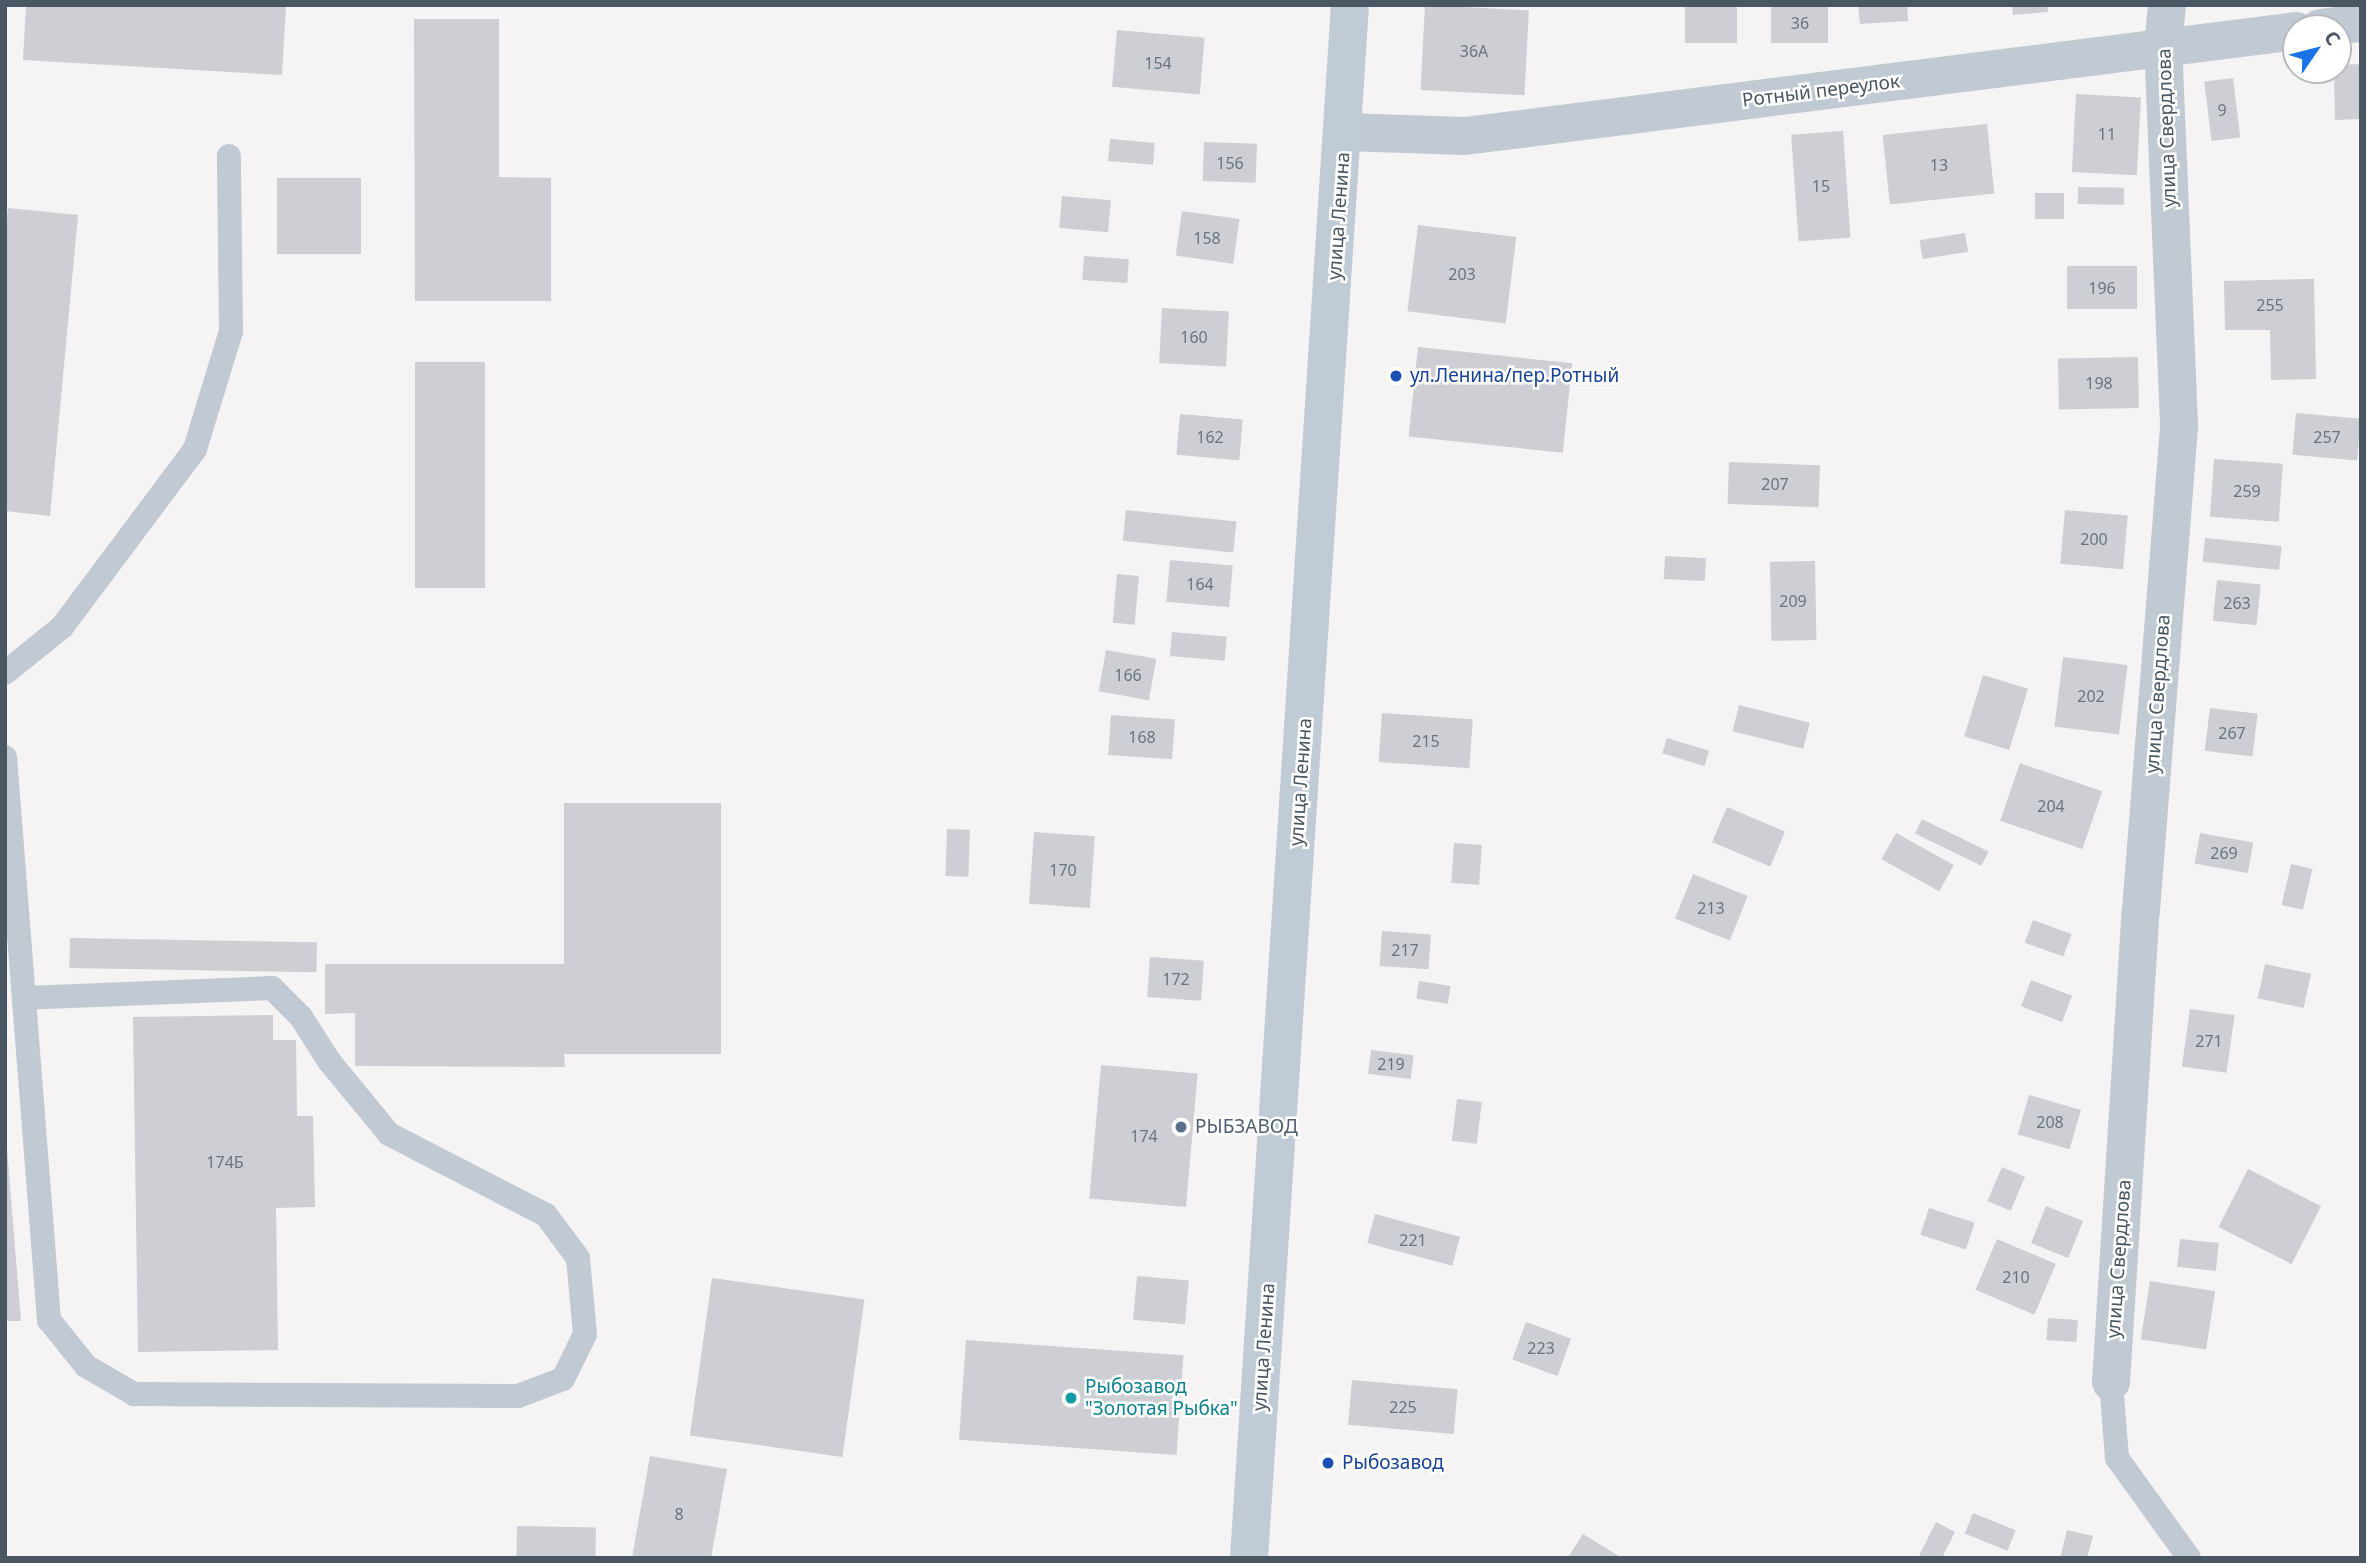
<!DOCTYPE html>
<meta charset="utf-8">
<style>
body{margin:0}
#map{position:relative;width:2366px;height:1563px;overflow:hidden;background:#f5f3f3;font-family:"Noto Sans",sans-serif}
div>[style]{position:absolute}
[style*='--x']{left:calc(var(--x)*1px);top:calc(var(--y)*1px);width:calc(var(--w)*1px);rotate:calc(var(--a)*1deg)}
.building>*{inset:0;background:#cdcfd5;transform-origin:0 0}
.service>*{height:24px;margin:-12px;padding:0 12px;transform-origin:12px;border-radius:12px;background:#c1cad2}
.minor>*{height:38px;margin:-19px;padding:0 19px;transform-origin:19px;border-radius:19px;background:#c1cad2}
.secondary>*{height:38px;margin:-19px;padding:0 19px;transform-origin:19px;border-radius:19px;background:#c1cbd6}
.dots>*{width:19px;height:19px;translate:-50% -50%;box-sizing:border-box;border:4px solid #fff;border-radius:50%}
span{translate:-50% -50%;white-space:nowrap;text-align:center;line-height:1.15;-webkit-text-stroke:5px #fff;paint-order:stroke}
.number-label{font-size:16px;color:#6b747e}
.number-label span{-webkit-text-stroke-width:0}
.street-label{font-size:19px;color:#4a5661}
.transit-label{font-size:19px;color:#164399}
.left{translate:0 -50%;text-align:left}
.service-label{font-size:19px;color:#4e5e75}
.culture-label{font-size:19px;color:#0d838f}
.frame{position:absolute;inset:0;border:7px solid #4a5661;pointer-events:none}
.north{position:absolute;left:2282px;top:14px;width:70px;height:70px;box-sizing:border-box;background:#fff;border:2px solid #b7bbc0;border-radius:50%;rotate:55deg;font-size:19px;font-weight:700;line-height:28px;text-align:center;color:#4a5661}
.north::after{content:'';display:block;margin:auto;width:24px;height:32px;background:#1a73e8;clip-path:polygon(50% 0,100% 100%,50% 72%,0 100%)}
</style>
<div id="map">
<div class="building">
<i style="clip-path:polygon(26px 5px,286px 7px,282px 75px,23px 60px)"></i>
<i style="left:1425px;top:5px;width:104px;height:85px;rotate:3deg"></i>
<i style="left:1685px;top:5px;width:52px;height:38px"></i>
<i style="left:1771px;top:5px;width:57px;height:38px"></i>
<i style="clip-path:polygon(1858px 5px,1907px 5px,1908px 21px,1860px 24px)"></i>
<i style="clip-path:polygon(2012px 5px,2047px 5px,2048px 12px,2013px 15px)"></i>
<i style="clip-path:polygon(414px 19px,499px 19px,499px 177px,551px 178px,551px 301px,415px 301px)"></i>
<i style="left:1117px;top:30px;width:88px;height:57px;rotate:5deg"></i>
<i style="clip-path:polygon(2361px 64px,2361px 119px,2335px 120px,2334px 70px,2338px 70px,2338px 65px)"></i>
<i style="left:2233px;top:78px;width:60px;height:29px;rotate:83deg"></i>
<i style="left:2076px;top:94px;width:65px;height:78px;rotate:3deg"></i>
<i style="left:1987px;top:124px;width:70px;height:105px;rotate:84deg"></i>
<i style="left:1843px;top:131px;width:107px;height:52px;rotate:86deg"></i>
<i style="left:1110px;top:139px;width:45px;height:22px;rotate:5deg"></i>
<i style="left:1204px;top:142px;width:53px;height:39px;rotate:2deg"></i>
<i style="left:277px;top:178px;width:84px;height:76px"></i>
<i style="left:2078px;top:187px;width:46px;height:17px;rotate:1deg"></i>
<i style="left:2035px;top:193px;width:29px;height:26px"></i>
<i style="left:1062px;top:196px;width:49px;height:32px;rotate:5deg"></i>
<i style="clip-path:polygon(8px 208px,78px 215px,50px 516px,5px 511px,5px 242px)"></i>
<i style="left:1182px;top:211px;width:58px;height:45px;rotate:8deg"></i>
<i style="left:1418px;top:225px;width:99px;height:87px;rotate:7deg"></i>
<i style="left:1965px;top:233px;width:19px;height:46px;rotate:81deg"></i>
<i style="left:1084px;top:256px;width:45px;height:24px;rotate:4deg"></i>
<i style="left:2067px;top:266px;width:70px;height:43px"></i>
<i style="clip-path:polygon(2314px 279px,2316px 379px,2271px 380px,2270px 330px,2225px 330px,2224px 281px)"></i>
<i style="left:1162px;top:308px;width:67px;height:55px;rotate:3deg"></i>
<i style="left:1418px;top:347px;width:155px;height:90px;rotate:6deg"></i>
<i style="left:2138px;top:357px;width:51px;height:80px;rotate:89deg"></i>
<i style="left:415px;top:362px;width:70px;height:226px"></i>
<i style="left:2296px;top:413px;width:65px;height:42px;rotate:5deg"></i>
<i style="left:1180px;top:414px;width:63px;height:41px;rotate:5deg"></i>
<i style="left:2214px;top:459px;width:69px;height:58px;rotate:4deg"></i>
<i style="left:1729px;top:462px;width:91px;height:42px;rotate:2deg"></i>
<i style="left:1126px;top:510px;width:111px;height:31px;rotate:6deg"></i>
<i style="left:2065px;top:510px;width:63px;height:54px;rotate:5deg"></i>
<i style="left:2205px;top:538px;width:77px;height:24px;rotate:6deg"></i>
<i style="left:1665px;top:556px;width:41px;height:23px;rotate:3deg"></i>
<i style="left:1170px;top:560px;width:63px;height:42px;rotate:5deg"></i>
<i style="left:1815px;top:561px;width:79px;height:45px;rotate:89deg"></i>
<i style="left:1117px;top:574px;width:22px;height:49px;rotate:5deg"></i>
<i style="left:2217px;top:580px;width:44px;height:41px;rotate:6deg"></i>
<i style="left:1172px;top:632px;width:55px;height:24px;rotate:5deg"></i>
<i style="left:1106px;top:650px;width:51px;height:42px;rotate:10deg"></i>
<i style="left:2063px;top:657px;width:65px;height:70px;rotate:7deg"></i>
<i style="left:1983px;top:675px;width:47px;height:64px;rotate:17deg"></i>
<i style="left:1739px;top:705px;width:73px;height:27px;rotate:14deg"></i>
<i style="left:2210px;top:708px;width:48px;height:43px;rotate:7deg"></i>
<i style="left:1382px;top:713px;width:91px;height:49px;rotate:4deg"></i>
<i style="left:1111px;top:715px;width:64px;height:40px;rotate:4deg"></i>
<i style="left:1667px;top:738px;width:44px;height:16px;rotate:17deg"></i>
<i style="left:2020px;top:763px;width:87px;height:61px;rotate:19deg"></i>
<i style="clip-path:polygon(564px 803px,721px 803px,721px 1054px,564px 1054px,565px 1067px,355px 1066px,355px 1013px,325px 1014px,325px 964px,564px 964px)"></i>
<i style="left:1727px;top:807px;width:63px;height:38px;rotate:23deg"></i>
<i style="left:1922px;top:819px;width:74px;height:16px;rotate:26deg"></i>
<i style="left:947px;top:829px;width:23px;height:47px;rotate:2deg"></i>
<i style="left:1034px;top:832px;width:61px;height:72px;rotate:4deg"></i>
<i style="left:1896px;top:833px;width:66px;height:30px;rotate:29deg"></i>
<i style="left:2200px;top:833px;width:54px;height:31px;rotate:10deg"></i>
<i style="left:1454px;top:843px;width:28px;height:40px;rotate:4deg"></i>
<i style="left:2291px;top:864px;width:22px;height:42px;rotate:13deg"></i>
<i style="left:1693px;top:874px;width:59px;height:48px;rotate:22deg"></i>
<i style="left:2033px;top:920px;width:41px;height:24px;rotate:20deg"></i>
<i style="left:1382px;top:931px;width:49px;height:35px;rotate:4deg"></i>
<i style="left:70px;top:938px;width:247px;height:30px;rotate:1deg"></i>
<i style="left:1150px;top:957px;width:54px;height:40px;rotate:4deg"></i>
<i style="left:2265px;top:964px;width:47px;height:35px;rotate:12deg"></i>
<i style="left:2031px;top:980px;width:44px;height:28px;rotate:21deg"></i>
<i style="left:1419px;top:981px;width:32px;height:18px;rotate:9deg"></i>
<i style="left:2190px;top:1009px;width:45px;height:58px;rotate:8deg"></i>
<i style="clip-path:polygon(273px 1015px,273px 1040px,296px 1040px,297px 1116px,313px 1116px,315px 1207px,276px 1208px,278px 1350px,138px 1352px,133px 1017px)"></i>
<i style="left:1371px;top:1050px;width:43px;height:24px;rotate:7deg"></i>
<i style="left:1101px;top:1065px;width:97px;height:134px;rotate:5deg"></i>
<i style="left:2029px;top:1095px;width:54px;height:41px;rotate:16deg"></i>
<i style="left:1457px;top:1099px;width:25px;height:42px;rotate:7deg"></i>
<i style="clip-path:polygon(5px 1124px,21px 1321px,5px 1321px)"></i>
<i style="left:2002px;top:1167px;width:25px;height:37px;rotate:23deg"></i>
<i style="left:2248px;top:1169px;width:82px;height:65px;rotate:27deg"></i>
<i style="left:2046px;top:1206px;width:40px;height:40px;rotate:22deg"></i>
<i style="left:1929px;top:1208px;width:48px;height:28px;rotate:18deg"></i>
<i style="left:1375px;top:1214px;width:88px;height:30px;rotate:15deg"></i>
<i style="left:1997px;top:1239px;width:64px;height:55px;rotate:23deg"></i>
<i style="left:2180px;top:1239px;width:39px;height:28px;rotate:6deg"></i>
<i style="left:1137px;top:1276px;width:52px;height:44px;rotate:5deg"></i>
<i style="left:712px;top:1278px;width:154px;height:159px;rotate:8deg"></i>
<i style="left:2150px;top:1281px;width:66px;height:59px;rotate:9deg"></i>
<i style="left:2048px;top:1318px;width:30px;height:22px;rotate:4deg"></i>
<i style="left:1526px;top:1322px;width:48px;height:40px;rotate:20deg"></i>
<i style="left:966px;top:1340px;width:218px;height:100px;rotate:4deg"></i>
<i style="left:1352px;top:1380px;width:106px;height:45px;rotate:5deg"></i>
<i style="clip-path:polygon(650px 1456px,727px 1469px,711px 1558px,632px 1558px)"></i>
<i style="left:1973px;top:1513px;width:46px;height:22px;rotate:22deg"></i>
<i style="clip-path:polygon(1936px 1522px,1955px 1532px,1942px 1558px,1918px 1558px)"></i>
<i style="left:517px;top:1526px;width:79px;height:32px;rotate:1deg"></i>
<i style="clip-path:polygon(2067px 1530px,2093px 1536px,2087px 1558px,2060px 1558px)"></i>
<i style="clip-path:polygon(1583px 1534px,1622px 1558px,1572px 1558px,1569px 1556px)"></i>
</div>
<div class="service">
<i style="--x:5;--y:673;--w:73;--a:-38.9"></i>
<i style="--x:62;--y:627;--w:222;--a:-53.2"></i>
<i style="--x:195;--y:449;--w:123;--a:-73"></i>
<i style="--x:231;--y:331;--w:175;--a:-90.7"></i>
<i style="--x:5;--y:757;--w:565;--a:85.53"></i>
<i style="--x:49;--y:1320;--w:59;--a:51.2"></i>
<i style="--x:86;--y:1366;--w:56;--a:30.3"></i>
<i style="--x:134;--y:1394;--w:384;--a:0.3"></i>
<i style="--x:518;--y:1396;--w:48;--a:-20.7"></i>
<i style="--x:563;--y:1379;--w:50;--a:-63.9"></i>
<i style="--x:585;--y:1334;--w:76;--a:-95.3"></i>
<i style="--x:578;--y:1258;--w:54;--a:-126.7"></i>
<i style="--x:546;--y:1215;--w:177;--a:-152.7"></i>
<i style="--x:389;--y:1134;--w:94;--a:-129.4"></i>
<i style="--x:329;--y:1061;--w:52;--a:-122.5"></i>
<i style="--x:301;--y:1017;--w:41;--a:-135"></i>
<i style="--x:272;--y:988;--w:246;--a:177.7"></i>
<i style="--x:2111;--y:1382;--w:76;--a:85.5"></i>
<i style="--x:2117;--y:1458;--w:123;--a:54.2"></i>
</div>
<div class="minor">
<i style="--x:2320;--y:28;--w:41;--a:-7"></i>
<i style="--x:1345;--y:132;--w:120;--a:1.9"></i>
<i style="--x:1465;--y:136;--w:838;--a:-7.2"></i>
<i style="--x:2111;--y:1382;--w:473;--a:-86.4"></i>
<i style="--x:2141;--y:910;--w:487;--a:-85.5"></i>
<i style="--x:2179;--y:424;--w:377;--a:-92.4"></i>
<i style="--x:2163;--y:47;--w:42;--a:-84.6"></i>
</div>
<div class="secondary">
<i style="--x:1249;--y:1558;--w:1556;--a:-86.28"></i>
</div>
<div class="dots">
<i style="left:1396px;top:376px;background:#1a4fb4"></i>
<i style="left:1181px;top:1127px;background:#5c6f8a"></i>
<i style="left:1071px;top:1398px;background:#0f9aa8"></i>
<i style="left:1328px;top:1463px;background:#1a4fb4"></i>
</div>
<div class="number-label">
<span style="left:1800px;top:23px">36</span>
<span style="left:1474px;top:51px">36А</span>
<span style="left:1158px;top:63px">154</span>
<span style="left:2222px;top:110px">9</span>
<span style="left:2107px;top:134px">11</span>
<span style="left:1230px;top:163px">156</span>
<span style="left:1939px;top:165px">13</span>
<span style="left:1821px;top:186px">15</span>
<span style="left:1207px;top:238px">158</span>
<span style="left:1462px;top:274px">203</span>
<span style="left:2102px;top:288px">196</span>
<span style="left:2270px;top:305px">255</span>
<span style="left:1194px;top:337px">160</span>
<span style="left:2099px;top:383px">198</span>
<span style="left:1210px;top:437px">162</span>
<span style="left:2327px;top:437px">257</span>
<span style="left:1775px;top:484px">207</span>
<span style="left:2247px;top:491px">259</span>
<span style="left:2094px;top:539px">200</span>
<span style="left:1200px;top:584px">164</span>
<span style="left:1793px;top:601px">209</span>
<span style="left:2237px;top:603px">263</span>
<span style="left:1128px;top:675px">166</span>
<span style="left:2091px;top:696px">202</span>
<span style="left:2232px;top:733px">267</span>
<span style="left:1142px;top:737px">168</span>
<span style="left:1426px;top:741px">215</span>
<span style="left:2051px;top:806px">204</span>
<span style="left:2224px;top:853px">269</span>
<span style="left:1063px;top:870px">170</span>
<span style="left:1711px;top:908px">213</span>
<span style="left:1405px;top:950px">217</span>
<span style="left:1176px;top:979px">172</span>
<span style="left:2209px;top:1041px">271</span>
<span style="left:1391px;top:1064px">219</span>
<span style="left:2050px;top:1122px">208</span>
<span style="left:1144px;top:1136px">174</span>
<span style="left:225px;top:1162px">174Б</span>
<span style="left:1413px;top:1240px">221</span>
<span style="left:2016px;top:1277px">210</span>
<span style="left:1541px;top:1348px">223</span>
<span style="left:1403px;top:1407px">225</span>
<span style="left:679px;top:1514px">8</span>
</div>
<div class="street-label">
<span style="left:1821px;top:91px;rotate:-7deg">Ротный переулок</span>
<span style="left:2167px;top:128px;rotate:-92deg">улица Свердлова</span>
<span style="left:1339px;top:216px;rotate:-86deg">улица Ленина</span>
<span style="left:2158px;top:694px;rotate:-86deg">улица Свердлова</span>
<span style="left:1301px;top:782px;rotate:-86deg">улица Ленина</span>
<span style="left:2119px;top:1259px;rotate:-86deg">улица Свердлова</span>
<span style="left:1264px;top:1347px;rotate:-86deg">улица Ленина</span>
</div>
<div class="transit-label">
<span class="left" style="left:1410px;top:376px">ул.Ленина/пер.Ротный</span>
<span class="left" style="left:1342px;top:1463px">Рыбозавод</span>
</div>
<div class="service-label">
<span class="left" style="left:1195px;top:1127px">РЫБЗАВОД</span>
</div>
<div class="culture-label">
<span class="left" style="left:1085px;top:1398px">Рыбозавод<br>"Золотая Рыбка"</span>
</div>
<div class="frame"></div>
<div class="north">С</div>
</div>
